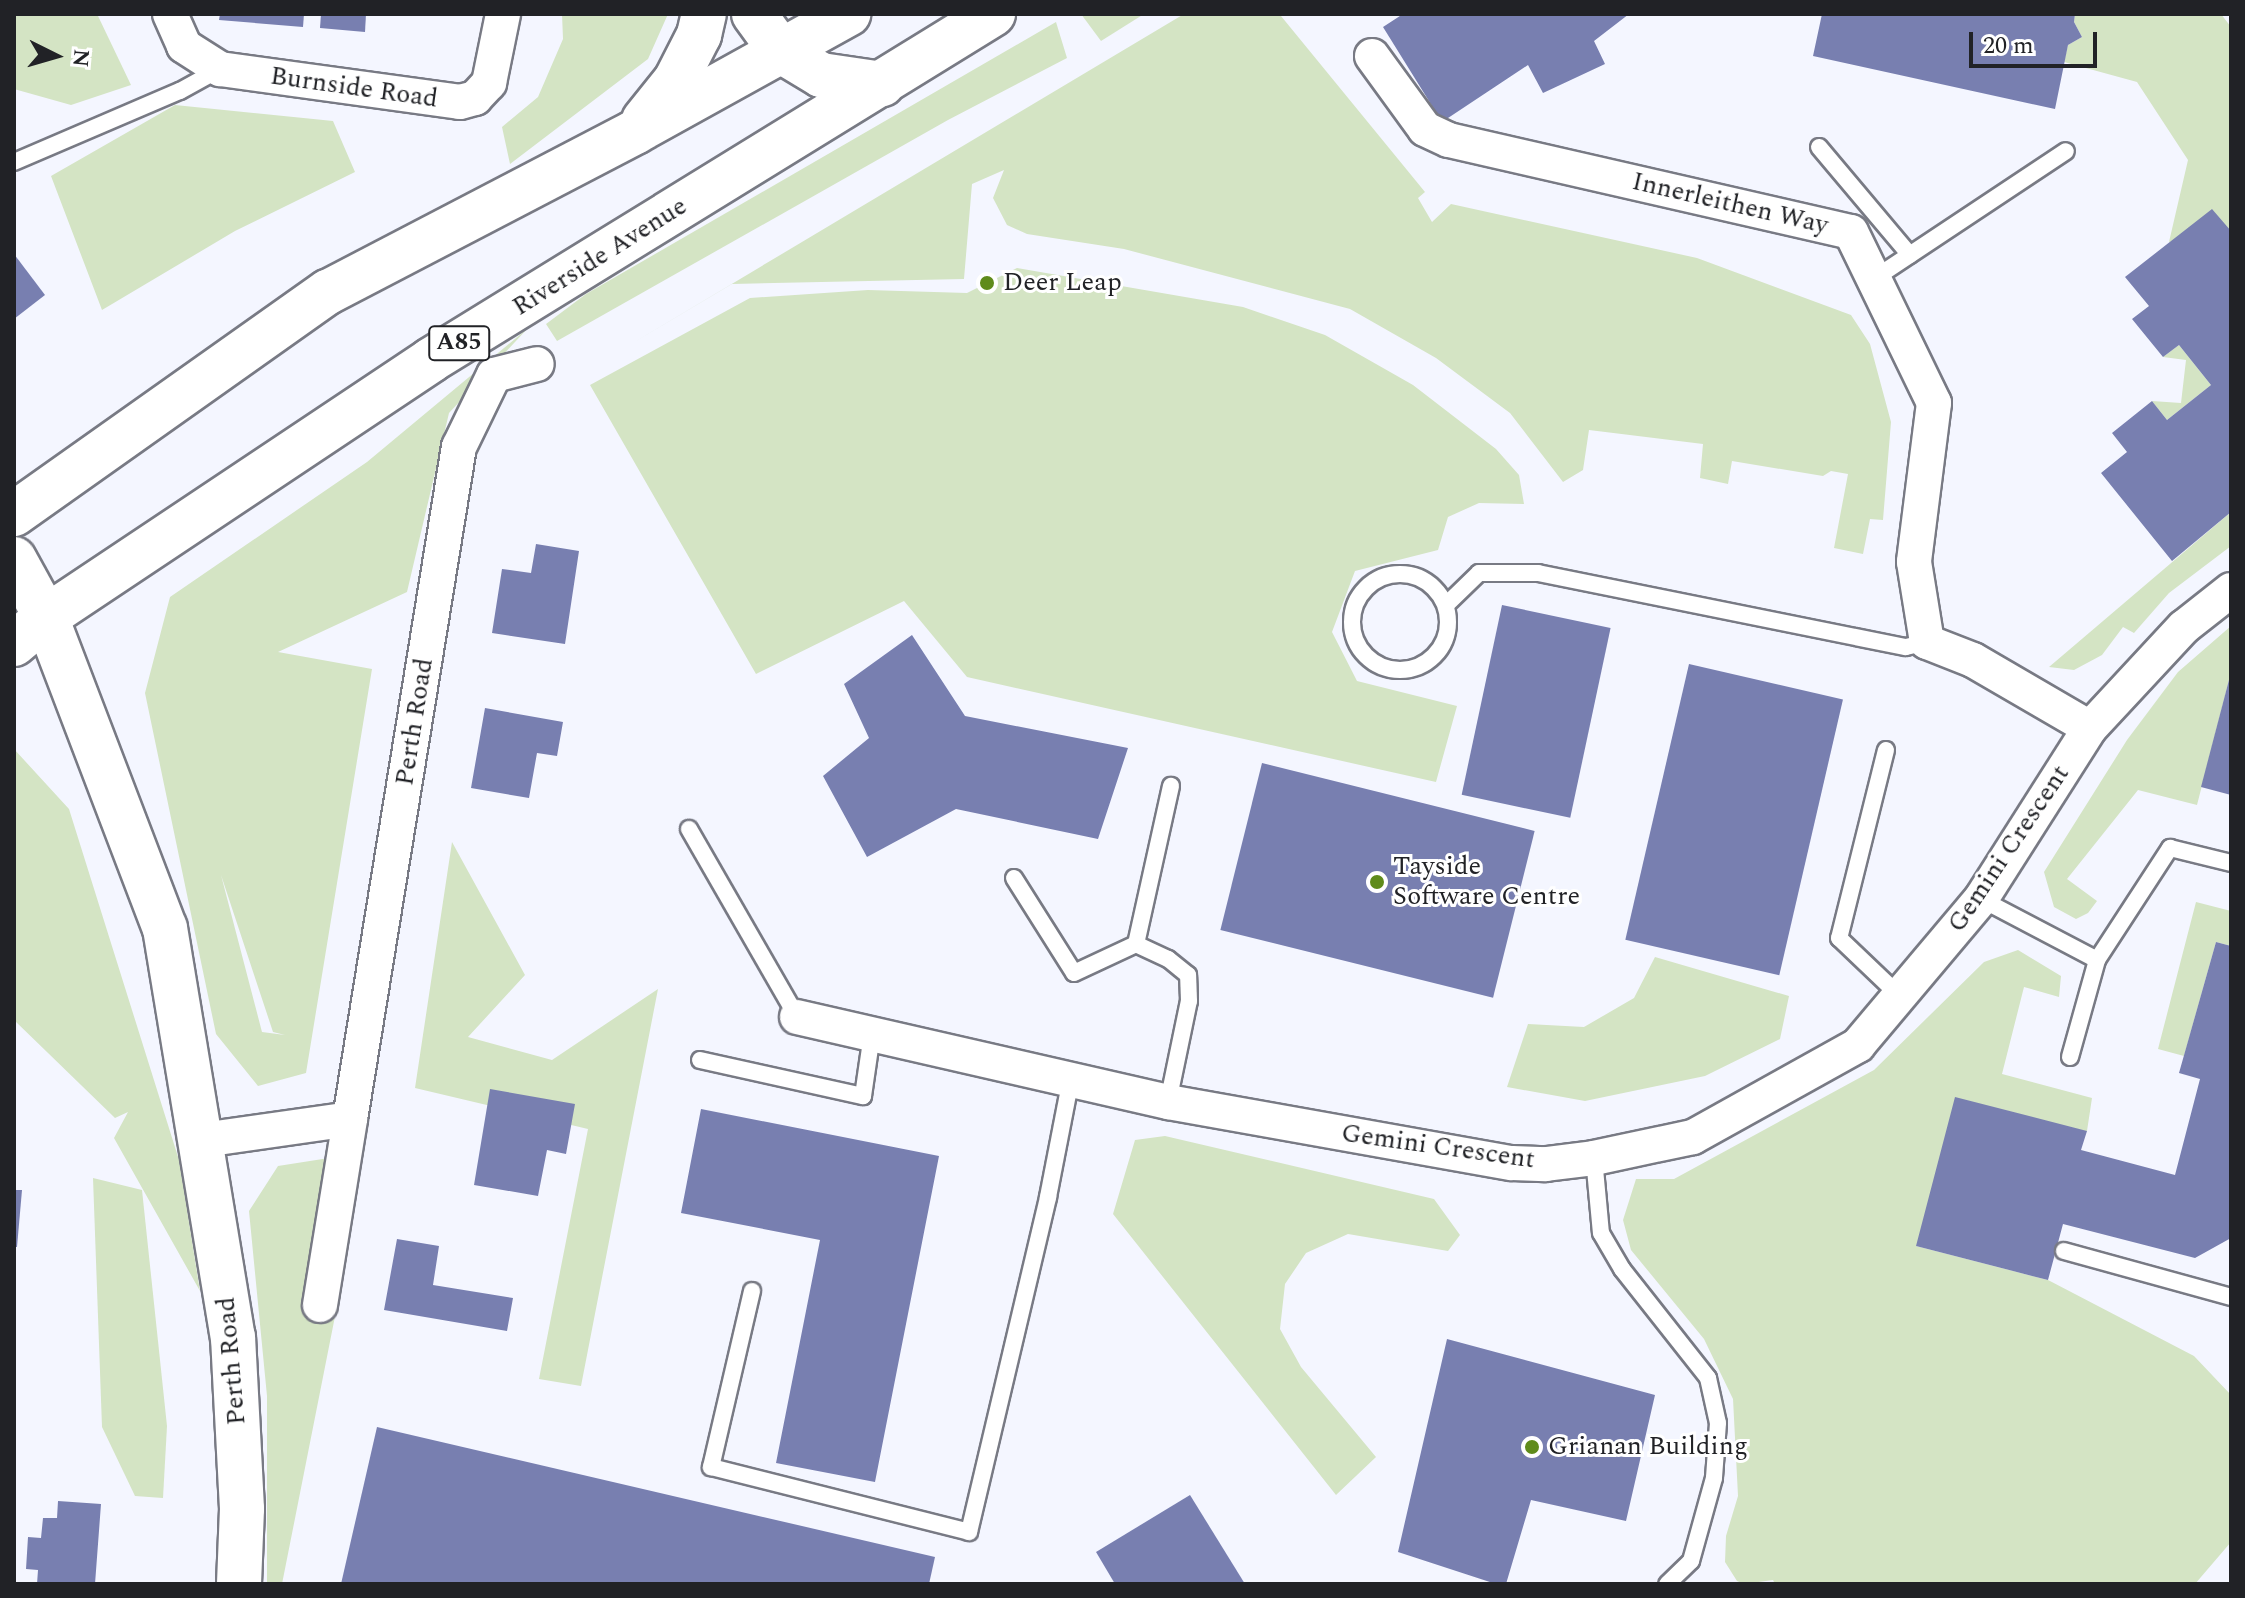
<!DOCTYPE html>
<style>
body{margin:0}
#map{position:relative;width:2245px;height:1598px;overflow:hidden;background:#f4f6ff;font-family:Spectral,serif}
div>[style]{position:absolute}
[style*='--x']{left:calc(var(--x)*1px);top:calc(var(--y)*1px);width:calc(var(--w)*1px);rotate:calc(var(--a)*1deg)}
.green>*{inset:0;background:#d4e4c4}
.building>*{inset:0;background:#787fb0;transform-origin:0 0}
.roads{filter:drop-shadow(2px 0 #787a84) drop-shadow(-2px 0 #787a84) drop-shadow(0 2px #787a84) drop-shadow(0 -2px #787a84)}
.lane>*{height:16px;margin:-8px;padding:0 8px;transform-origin:8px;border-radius:8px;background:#fff}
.lane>.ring{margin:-8px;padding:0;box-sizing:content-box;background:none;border:16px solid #fff;border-radius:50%}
.street>*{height:34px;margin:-17px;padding:0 17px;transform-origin:17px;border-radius:17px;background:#fff}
.secondary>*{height:44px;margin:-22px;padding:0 22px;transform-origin:22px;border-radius:22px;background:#fff}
.primary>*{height:44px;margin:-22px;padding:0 22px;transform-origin:22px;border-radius:22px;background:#fff}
.dots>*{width:22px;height:22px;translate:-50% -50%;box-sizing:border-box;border:4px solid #fff;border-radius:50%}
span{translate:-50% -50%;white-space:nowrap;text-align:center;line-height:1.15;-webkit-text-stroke:6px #fff;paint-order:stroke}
.shield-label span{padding:2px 6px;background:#fff;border:2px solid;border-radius:6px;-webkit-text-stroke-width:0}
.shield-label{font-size:24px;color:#212226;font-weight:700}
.street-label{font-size:26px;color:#212226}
.poi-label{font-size:26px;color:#212226}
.left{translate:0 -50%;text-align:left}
.frame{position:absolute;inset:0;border:16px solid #212226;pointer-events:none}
.north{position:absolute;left:16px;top:16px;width:80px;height:80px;-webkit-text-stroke:6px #fff;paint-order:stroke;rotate:95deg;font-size:22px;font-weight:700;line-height:32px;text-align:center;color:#212226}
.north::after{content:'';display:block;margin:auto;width:28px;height:36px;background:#212226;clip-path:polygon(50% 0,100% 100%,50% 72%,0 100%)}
.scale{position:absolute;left:1969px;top:32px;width:128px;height:36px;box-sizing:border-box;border:4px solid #212226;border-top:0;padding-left:10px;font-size:24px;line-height:28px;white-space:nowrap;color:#212226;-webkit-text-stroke:6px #fff;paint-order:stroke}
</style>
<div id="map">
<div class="green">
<i style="clip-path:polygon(14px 14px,98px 16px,131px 85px,71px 105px,14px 89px)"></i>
<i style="clip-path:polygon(562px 14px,668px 14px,648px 59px,510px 164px,502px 127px,538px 97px,563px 39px)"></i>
<i style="clip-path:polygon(1081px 14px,1144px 14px,1101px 41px)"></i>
<i style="clip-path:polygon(1184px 14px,1283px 14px,1281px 16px,1425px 192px,1418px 198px,1432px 222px,1451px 204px,1697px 258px,1851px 315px,1870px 344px,1891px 422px,1883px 520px,1870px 519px,1863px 554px,1834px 548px,1848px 474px,1831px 471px,1823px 476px,1732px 461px,1728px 484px,1700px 478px,1703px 444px,1589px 430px,1583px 470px,1563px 482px,1510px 413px,1436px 358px,1350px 309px,1124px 249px,1027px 234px,1007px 225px,993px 198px,1004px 170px,972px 184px,964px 279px,732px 284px,616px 353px)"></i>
<i style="clip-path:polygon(2075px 14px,2221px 14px,2231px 27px,2231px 231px,2169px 242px,2188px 160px,2137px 82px,2064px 62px,2068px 45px,2082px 37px,2074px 22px)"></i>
<i style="clip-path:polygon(1056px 22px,1067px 58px,948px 120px,557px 341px,546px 324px,586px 294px)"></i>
<i style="clip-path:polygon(175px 105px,333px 121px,355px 172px,235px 231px,102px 310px,51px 176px)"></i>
<i style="clip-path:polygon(1017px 268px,1243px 307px,1325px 335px,1413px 385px,1496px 449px,1519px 475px,1524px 504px,1479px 503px,1448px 517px,1438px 550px,1355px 571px,1332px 632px,1357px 681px,1457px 706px,1436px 782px,967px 677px,904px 601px,756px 674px,590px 385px,750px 298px,868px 290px,967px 293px)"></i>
<i style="clip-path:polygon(evenodd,528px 328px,449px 413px,407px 592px,278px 652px,372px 669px,306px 1073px,258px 1086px,216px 1034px,145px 693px,170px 597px,367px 462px,528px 328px,221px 875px,273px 1032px,285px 1035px,262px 1032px,221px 875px)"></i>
<i style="clip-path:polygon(2179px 345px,2211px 385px,2167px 420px,2152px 401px,2181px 403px,2186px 360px,2163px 357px)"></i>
<i style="clip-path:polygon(2231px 512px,2231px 546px,2169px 593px,2134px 633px,2123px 627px,2102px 655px,2074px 670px,2049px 667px)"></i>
<i style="clip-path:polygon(2231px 626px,2231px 672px,2197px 805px,2138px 790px,2067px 879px,2097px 901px,2088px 913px,2076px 919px,2054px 907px,2044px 872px,2127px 740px,2178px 672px)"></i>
<i style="clip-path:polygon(14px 749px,69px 809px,179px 1160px,200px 1291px,114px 1138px,128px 1112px,115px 1118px,14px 1020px)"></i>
<i style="clip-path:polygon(452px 842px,525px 975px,468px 1037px,552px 1060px,658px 989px,581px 1386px,539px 1379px,588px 1129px,415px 1088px)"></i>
<i style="clip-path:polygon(2196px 902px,2231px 911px,2231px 946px,2216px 942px,2184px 1056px,2158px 1049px)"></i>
<i style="clip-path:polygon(2018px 950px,2061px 976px,2059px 997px,2024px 987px,2002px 1074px,2092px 1098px,2087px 1131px,1916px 1246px,2048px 1280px,2194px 1356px,2231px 1395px,2231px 1542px,2195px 1584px,1775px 1584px,1773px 1580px,1744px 1584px,1737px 1581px,1725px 1562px,1726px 1536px,1738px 1496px,1733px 1399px,1704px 1339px,1631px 1250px,1623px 1220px,1636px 1179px,1674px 1179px,1874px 1070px,1984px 962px)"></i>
<i style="clip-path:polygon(1655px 957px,1789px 996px,1780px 1039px,1705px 1076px,1585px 1101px,1507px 1087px,1528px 1024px,1584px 1027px,1634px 998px)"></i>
<i style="clip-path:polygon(1165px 1136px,1434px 1199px,1460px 1235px,1448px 1251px,1348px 1234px,1306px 1253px,1285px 1284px,1280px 1329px,1301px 1367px,1376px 1457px,1336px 1495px,1113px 1214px,1135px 1140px)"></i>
<i style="clip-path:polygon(329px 1158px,311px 1269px,342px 1281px,282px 1584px,267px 1584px,267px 1396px,249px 1211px,278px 1166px)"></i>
<i style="clip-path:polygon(93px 1178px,142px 1190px,167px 1426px,163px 1498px,135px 1496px,102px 1427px)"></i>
</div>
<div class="building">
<i style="clip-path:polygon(220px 14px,304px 14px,303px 27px,219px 20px)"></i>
<i style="clip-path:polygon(321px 14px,366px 14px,365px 32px,320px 28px)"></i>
<i style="clip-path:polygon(1403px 14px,1629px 14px,1594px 41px,1605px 64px,1543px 93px,1528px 65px,1442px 122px,1383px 27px)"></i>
<i style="clip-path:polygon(1822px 14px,2075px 14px,2074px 22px,2082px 37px,2068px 45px,2055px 109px,1813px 56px)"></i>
<i style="clip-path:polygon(2212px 209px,2231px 231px,2231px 512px,2172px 561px,2101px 473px,2127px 452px,2112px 433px,2152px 401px,2167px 420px,2211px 385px,2179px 345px,2163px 357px,2132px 319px,2149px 306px,2125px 277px)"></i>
<i style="clip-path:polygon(14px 254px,45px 295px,14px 319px)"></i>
<i style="clip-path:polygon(536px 544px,579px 551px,565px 644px,492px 633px,502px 569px,531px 573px)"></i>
<i style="left:1502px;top:605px;width:111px;height:194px;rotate:12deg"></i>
<i style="clip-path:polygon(912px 635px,965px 716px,1128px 748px,1098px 839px,956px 809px,867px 857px,823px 776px,869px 738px,844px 684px)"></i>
<i style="left:1689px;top:664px;width:158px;height:283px;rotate:13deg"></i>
<i style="clip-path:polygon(2230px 676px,2231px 677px,2231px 795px,2201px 787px)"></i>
<i style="clip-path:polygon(485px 708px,563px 722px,557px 756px,537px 753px,529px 798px,471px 788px)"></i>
<i style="left:1262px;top:763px;width:281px;height:172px;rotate:14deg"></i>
<i style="clip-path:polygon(2216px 942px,2231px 946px,2231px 1238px,2195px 1258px,2063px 1224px,2048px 1280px,1916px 1246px,1955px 1097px,2087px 1131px,2081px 1150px,2175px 1175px,2200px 1079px,2179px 1073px)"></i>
<i style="clip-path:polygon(490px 1089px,575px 1104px,566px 1154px,547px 1150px,538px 1196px,474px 1185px)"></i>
<i style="clip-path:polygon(701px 1109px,939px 1156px,875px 1482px,776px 1463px,820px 1240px,681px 1213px)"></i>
<i style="clip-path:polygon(14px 1190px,22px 1190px,17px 1247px,14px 1247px)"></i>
<i style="clip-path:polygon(397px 1239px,439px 1246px,433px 1285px,513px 1298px,507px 1331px,384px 1310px)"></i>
<i style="clip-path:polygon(1447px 1339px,1655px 1395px,1626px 1521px,1531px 1500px,1506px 1584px,1496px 1584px,1398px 1552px)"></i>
<i style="clip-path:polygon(377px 1427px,935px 1557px,929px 1584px,341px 1584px)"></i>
<i style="clip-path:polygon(1190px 1495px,1245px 1584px,1115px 1584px,1096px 1552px)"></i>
<i style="clip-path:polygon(58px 1501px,101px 1504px,95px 1584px,37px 1584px,38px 1570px,26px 1569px,28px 1537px,41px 1538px,43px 1518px,57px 1518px)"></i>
</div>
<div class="roads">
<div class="lane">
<i style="--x:1819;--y:147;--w:141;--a:49.9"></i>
<i style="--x:14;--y:162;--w:181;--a:-23.2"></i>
<i style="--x:180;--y:91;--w:46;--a:-28.8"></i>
<i style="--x:1875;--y:278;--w:229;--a:-33.6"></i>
<i class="ring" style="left:1352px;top:574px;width:80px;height:80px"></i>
<i style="--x:1446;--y:605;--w:46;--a:-44.1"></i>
<i style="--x:1479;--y:573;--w:59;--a:0"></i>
<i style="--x:1538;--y:573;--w:375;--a:11.4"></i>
<i style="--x:1906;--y:647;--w:22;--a:-13"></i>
<i style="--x:1886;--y:750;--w:194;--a:104"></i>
<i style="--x:1839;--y:938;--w:84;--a:43.6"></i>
<i style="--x:689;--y:829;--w:217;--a:60.1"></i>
<i style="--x:1014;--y:878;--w:112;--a:57.7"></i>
<i style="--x:1074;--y:973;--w:68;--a:-25.1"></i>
<i style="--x:1981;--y:899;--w:131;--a:27.7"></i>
<i style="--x:2070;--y:1057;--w:101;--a:-74.4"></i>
<i style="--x:2097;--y:960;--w:134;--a:-56.9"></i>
<i style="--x:2170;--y:848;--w:63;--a:13.8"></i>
<i style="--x:700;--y:1060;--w:167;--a:12.5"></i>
<i style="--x:863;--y:1096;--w:63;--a:-81.7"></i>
<i style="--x:1168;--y:1102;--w:103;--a:-78.3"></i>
<i style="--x:1189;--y:1001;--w:26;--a:-92"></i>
<i style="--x:1188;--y:975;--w:26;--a:-141"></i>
<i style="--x:1168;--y:959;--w:35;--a:-155"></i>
<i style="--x:1136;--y:944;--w:162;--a:-77.5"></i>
<i style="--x:1594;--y:1158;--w:75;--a:84.7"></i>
<i style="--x:1601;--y:1233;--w:42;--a:59.7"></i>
<i style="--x:1622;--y:1269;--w:139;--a:51.7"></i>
<i style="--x:1708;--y:1378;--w:46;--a:77.5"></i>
<i style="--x:1718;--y:1423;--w:55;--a:94.2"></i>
<i style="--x:1714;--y:1478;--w:86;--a:105.5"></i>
<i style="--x:1691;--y:1561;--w:33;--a:136"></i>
<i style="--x:2064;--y:1251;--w:173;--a:15.4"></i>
<i style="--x:752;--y:1291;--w:181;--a:103.1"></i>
<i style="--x:711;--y:1467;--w:266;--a:14.1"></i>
<i style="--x:969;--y:1532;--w:344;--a:-76.7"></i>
<i style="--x:1048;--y:1197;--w:120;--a:-79"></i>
</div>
<div class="street">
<i style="--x:170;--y:14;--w:35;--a:66"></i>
<i style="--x:184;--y:46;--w:43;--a:32.6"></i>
<i style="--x:220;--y:69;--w:242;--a:7.8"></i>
<i style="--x:460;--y:102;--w:16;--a:-15"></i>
<i style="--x:475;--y:98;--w:21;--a:-47"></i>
<i style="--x:489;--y:83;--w:70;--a:-78.5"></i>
<i style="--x:1372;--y:56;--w:90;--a:54"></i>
<i style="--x:1425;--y:129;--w:26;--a:25"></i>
<i style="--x:1449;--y:140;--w:412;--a:12.9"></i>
<i style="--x:1851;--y:232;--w:190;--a:64.1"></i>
<i style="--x:1934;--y:403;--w:160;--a:97.2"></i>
<i style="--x:1914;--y:562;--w:81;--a:80.8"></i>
<i style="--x:1927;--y:642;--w:49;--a:21.4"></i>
<i style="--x:1973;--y:660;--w:135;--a:30.2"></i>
<i style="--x:797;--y:1017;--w:381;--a:12.9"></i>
<i style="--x:1168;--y:1102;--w:349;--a:10.1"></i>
<i style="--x:1512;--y:1163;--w:34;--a:2"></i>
<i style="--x:1546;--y:1164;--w:48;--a:-7.1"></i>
<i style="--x:1594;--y:1158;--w:101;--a:-12"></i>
<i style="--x:1693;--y:1137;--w:189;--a:-29.1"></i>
<i style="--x:1858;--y:1045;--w:191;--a:-49.9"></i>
<i style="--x:1981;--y:899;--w:203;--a:-57.5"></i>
<i style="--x:2090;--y:728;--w:138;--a:-47.1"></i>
<i style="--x:2184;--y:627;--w:60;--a:-38.2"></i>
<i style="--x:203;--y:1140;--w:148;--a:-8.1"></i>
<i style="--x:350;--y:1119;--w:681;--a:-80.79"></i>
<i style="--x:459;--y:447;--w:80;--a:-64.1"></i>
<i style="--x:494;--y:375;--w:44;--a:-14.3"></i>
<i style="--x:320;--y:1305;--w:188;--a:-80.8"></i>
</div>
<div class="secondary">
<i style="--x:754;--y:14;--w:46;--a:53.9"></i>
<i style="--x:781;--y:51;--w:47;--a:31"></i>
<i style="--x:821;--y:75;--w:62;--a:8.4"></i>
<i style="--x:14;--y:559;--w:66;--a:61.1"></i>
<i style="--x:46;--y:617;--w:333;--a:69.1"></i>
<i style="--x:165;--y:928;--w:415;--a:80.6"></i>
<i style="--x:233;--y:1337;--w:172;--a:87"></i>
<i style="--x:242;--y:1509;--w:75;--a:92.3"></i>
</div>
<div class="primary">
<i style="--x:644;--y:120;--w:51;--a:-51.3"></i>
<i style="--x:676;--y:80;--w:51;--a:-62.9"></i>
<i style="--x:699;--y:35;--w:22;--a:-77"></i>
<i style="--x:14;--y:514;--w:385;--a:-35.3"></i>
<i style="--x:328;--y:292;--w:346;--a:-27.5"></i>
<i style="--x:635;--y:132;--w:244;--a:-29"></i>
<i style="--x:14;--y:644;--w:42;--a:-40.2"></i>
<i style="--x:46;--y:617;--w:463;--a:-33.7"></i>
<i style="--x:431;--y:360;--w:660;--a:-31.62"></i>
</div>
</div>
<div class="dots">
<i style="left:987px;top:283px;background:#5f8b1b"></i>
<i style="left:1377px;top:882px;background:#5f8b1b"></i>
<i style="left:1532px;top:1447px;background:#5f8b1b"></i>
</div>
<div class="shield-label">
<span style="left:459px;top:343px">A85</span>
</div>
<div class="street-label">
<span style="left:354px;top:88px;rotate:8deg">Burnside Road</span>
<span style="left:1730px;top:204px;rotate:13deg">Innerleithen Way</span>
<span style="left:600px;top:257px;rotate:-32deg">Riverside Avenue</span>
<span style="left:415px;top:722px;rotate:-81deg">Perth Road</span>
<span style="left:2009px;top:849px;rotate:-56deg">Gemini Crescent</span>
<span style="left:1438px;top:1147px;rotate:8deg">Gemini Crescent</span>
<span style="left:232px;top:1361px;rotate:-95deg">Perth Road</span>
</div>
<div class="poi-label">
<span class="left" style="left:1003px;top:283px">Deer Leap</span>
<span class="left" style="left:1393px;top:882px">Tayside<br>Software Centre</span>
<span class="left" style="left:1548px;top:1447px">Grianan Building</span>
</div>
<div class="frame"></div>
<div class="north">N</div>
<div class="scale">20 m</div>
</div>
